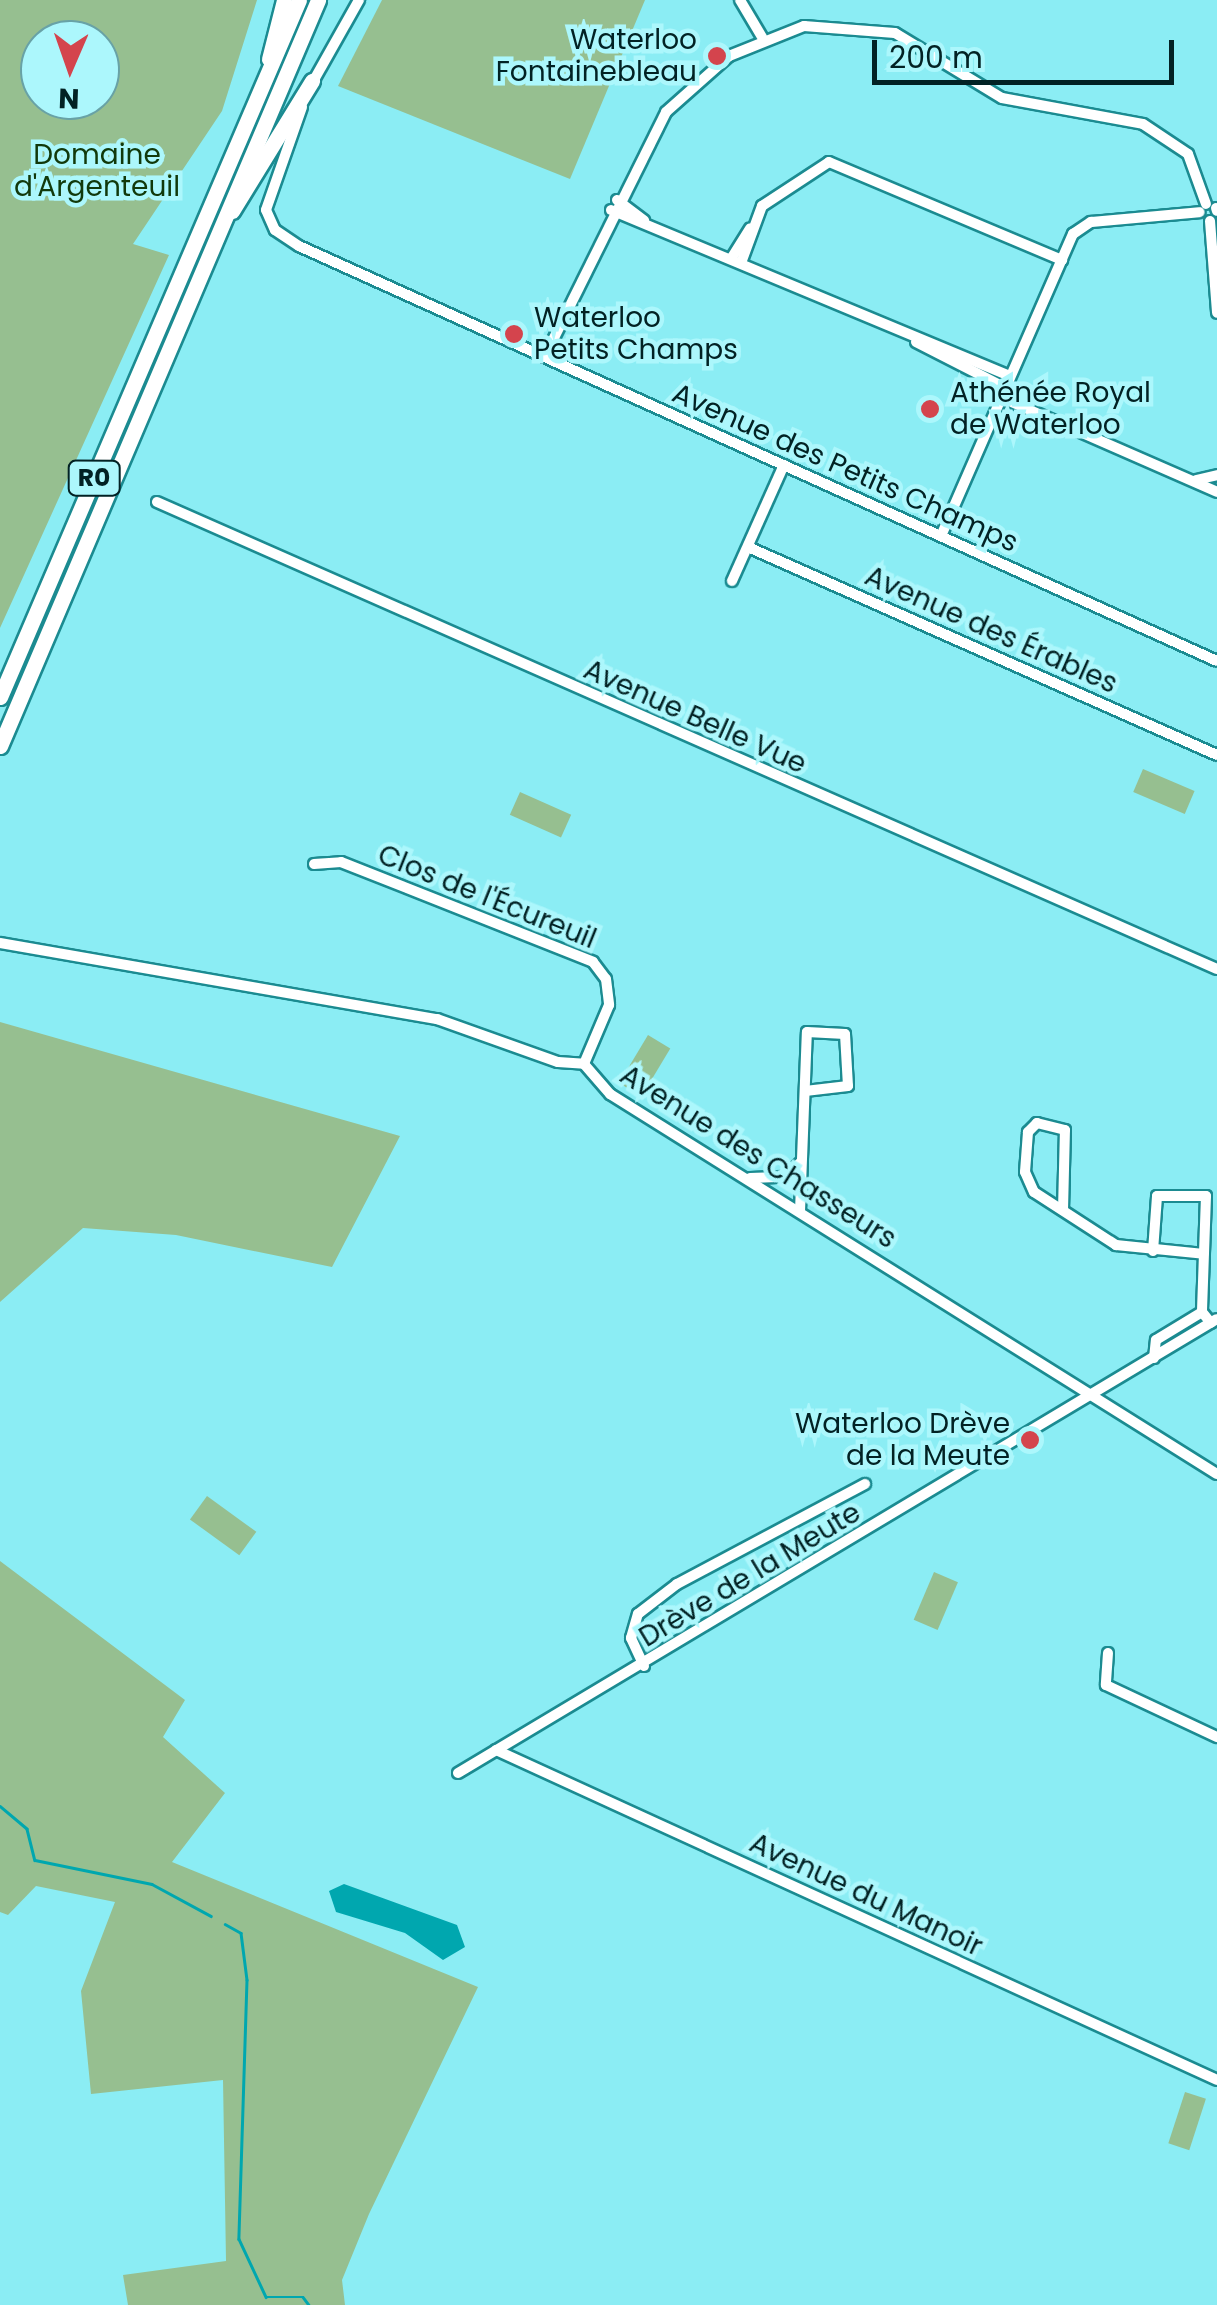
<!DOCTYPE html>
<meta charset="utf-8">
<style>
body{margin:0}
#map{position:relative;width:1217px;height:2305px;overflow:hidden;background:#8bedf4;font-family:Poppins,sans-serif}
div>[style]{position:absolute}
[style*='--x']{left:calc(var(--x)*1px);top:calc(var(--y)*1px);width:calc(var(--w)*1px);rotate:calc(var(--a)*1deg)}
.green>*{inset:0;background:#96bf90;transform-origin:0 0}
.water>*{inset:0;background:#00a7af}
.stream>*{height:2.5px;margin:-1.25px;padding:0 1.25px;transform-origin:1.25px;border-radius:1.25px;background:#00a7af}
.roads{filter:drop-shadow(2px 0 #1b8b91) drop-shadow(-2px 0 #1b8b91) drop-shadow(0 2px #1b8b91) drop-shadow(0 -2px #1b8b91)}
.minor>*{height:10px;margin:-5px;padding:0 5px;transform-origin:5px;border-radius:5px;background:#fff}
.highway>*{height:15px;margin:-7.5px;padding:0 7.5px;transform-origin:7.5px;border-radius:7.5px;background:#fff}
.dots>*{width:28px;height:28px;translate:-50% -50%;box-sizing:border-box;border:5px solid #acf7fc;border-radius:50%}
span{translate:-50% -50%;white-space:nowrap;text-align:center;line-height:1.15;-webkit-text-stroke:9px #acf7fc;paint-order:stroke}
.shield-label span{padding:2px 8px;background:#acf7fc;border:2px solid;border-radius:8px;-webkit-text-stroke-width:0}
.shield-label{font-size:25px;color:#022224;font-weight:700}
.poi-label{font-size:28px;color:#022224}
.right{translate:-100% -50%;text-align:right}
.left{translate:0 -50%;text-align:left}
.park-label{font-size:28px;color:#11390b}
.street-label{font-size:28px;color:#022224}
.north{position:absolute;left:20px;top:20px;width:100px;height:100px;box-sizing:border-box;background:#acf7fc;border:2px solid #68a2a6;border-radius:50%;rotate:182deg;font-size:28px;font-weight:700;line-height:40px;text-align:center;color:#022224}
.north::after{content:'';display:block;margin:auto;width:35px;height:45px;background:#d4444d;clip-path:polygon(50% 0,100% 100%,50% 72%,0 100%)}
.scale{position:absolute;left:872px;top:40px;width:302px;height:45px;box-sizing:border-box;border:5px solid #022224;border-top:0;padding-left:12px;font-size:30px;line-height:35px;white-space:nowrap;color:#022224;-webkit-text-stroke:8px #acf7fc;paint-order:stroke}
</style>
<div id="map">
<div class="green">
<i style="clip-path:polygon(evenodd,0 0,257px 0,222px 111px,133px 244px,169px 255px,0 628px,0 0,40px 40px,100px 40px,100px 100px,40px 100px,40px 40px)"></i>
<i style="clip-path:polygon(382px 0,645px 0,570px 179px,338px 86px)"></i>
<i style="left:1143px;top:769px;width:56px;height:25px;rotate:23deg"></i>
<i style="left:520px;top:792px;width:56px;height:25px;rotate:24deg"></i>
<i style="clip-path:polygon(0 1022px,400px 1136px,332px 1267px,176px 1235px,83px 1228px,0 1302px)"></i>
<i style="left:648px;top:1035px;width:26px;height:56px;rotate:31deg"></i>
<i style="left:207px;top:1496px;width:61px;height:29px;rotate:36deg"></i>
<i style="clip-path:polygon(0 1561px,185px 1700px,163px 1737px,225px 1793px,172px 1862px,478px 1987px,369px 2214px,342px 2280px,345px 2305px,128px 2305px,123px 2275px,226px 2261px,223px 2080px,91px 2094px,81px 1991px,115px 1902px,36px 1886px,8px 1915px,0 1912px)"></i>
<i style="left:934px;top:1572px;width:26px;height:52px;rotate:23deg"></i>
<i style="left:1185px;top:2092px;width:22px;height:54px;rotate:18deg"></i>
</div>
<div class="water">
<i style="clip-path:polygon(344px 1884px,457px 1925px,465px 1947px,443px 1960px,405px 1933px,336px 1912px,329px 1891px)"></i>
</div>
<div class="stream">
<i style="--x:0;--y:1806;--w:35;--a:40"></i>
<i style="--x:27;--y:1829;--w:32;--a:76"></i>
<i style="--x:35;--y:1860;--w:119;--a:11.6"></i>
<i style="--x:152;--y:1884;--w:67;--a:28.5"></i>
<i style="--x:225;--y:1924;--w:18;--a:29"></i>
<i style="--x:241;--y:1933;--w:47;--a:82.7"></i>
<i style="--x:247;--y:1980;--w:259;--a:91.8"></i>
<i style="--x:239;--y:2239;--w:64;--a:65"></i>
<i style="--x:266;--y:2297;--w:37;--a:0"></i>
<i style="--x:303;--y:2297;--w:10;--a:53"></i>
</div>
<div class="roads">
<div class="minor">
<i style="--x:740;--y:0;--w:43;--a:59.3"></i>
<i style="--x:310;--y:87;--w:100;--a:-60.6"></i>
<i style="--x:302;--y:107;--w:109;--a:109.3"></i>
<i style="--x:266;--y:210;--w:22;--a:66"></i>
<i style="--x:275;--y:230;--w:29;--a:34"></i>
<i style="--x:299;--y:246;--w:1007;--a:24.33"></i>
<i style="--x:617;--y:200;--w:34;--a:37"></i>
<i style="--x:1216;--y:208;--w:3;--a:72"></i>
<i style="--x:611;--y:210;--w:431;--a:22.6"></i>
<i style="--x:1210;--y:221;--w:92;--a:85.6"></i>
<i style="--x:731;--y:259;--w:36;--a:-58"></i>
<i style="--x:741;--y:263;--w:61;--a:-69.8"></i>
<i style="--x:762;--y:206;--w:80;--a:-33.3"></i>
<i style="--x:829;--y:162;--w:253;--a:22.8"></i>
<i style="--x:916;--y:342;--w:99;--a:27.1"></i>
<i style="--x:545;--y:356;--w:272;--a:-63.6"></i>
<i style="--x:666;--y:112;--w:84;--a:-41.6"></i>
<i style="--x:729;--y:56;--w:81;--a:-21.8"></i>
<i style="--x:804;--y:26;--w:91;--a:4.4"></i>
<i style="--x:895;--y:33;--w:125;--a:31.3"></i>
<i style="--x:1002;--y:98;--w:143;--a:10.4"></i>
<i style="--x:1143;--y:124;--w:54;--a:33.7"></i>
<i style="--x:1188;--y:154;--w:53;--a:70.2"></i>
<i style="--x:1000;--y:397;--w:237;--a:23.6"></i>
<i style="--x:1196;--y:480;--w:22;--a:-13"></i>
<i style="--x:157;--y:502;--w:1158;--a:23.78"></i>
<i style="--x:941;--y:536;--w:330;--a:-66.4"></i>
<i style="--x:1073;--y:234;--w:22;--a:-34"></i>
<i style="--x:1091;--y:222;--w:109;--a:-5.2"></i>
<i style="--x:748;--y:547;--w:513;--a:23.92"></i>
<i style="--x:732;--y:581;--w:127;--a:-65.9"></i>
<i style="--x:314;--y:864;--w:27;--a:-4"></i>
<i style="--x:341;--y:862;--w:271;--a:21.6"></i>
<i style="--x:593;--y:962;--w:21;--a:53"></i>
<i style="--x:606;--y:979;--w:26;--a:83"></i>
<i style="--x:609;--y:1005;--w:64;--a:113"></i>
<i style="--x:0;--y:943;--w:444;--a:9.9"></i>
<i style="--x:437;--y:1019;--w:128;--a:19.6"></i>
<i style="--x:558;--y:1062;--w:26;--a:4"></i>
<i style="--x:584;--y:1064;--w:40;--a:49"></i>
<i style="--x:610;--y:1094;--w:716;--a:32.05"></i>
<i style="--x:750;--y:1178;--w:35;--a:-2"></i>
<i style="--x:785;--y:1177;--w:22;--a:-43"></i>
<i style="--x:1063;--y:1210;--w:80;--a:-88.6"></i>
<i style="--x:1065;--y:1130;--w:29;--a:-166"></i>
<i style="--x:1037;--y:1123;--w:13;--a:135"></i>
<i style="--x:1028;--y:1132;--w:40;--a:94.3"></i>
<i style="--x:1025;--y:1172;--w:22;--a:66"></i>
<i style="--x:1034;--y:1192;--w:98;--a:32.9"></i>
<i style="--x:1116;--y:1245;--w:88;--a:5.8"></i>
<i style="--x:800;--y:1211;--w:179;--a:-87.8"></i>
<i style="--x:807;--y:1032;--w:38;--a:3"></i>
<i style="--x:845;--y:1034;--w:52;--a:86.7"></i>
<i style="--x:848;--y:1086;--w:43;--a:173.4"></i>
<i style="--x:1153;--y:1251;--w:55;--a:-85.8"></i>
<i style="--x:1157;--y:1196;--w:49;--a:0"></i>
<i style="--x:1206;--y:1196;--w:116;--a:92"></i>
<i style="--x:1202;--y:1312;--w:14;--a:51"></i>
<i style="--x:1154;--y:1358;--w:18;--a:-84"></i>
<i style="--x:1156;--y:1340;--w:54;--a:-31.3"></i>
<i style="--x:1108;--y:1653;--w:32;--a:94"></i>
<i style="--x:1106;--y:1685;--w:123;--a:25.1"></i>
<i style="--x:644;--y:1666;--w:31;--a:-115"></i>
<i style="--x:631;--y:1638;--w:25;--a:-74"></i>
<i style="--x:638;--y:1614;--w:49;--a:-37.6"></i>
<i style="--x:677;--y:1584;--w:213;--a:-28"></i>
<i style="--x:496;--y:1750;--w:793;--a:24.59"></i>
<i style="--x:458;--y:1773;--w:884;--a:-30.89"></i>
</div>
<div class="highway">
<i style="--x:269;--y:59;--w:61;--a:-75.7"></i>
<i style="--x:232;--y:211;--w:153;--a:-58.4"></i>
<i style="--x:0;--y:697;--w:758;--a:-66.78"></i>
<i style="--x:0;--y:746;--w:811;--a:-66.91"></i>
</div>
</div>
<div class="dots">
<i style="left:717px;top:56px;background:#d4444d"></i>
<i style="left:514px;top:334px;background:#d4444d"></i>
<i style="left:930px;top:409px;background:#d4444d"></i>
<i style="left:1030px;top:1440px;background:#d4444d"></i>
</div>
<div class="shield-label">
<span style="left:94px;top:478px">R0</span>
</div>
<div class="poi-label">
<span class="right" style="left:697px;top:56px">Waterloo<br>Fontainebleau</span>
<span class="left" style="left:534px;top:334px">Waterloo<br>Petits Champs</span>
<span class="left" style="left:950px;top:409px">Athénée Royal<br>de Waterloo</span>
<span class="right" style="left:1010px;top:1440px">Waterloo Drève<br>de la Meute</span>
</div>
<div class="park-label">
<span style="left:97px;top:171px">Domaine<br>d'Argenteuil</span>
</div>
<div class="street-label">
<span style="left:845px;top:468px;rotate:24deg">Avenue des Petits Champs</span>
<span style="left:991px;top:630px;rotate:24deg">Avenue des Érables</span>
<span style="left:695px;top:717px;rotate:24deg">Avenue Belle Vue</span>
<span style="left:487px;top:897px;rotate:22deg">Clos de l'Écureuil</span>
<span style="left:758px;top:1157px;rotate:32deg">Avenue des Chasseurs</span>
<span style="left:750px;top:1575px;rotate:-31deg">Drève de la Meute</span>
<span style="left:866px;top:1895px;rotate:25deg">Avenue du Manoir</span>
</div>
<div class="north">N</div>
<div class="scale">200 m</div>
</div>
